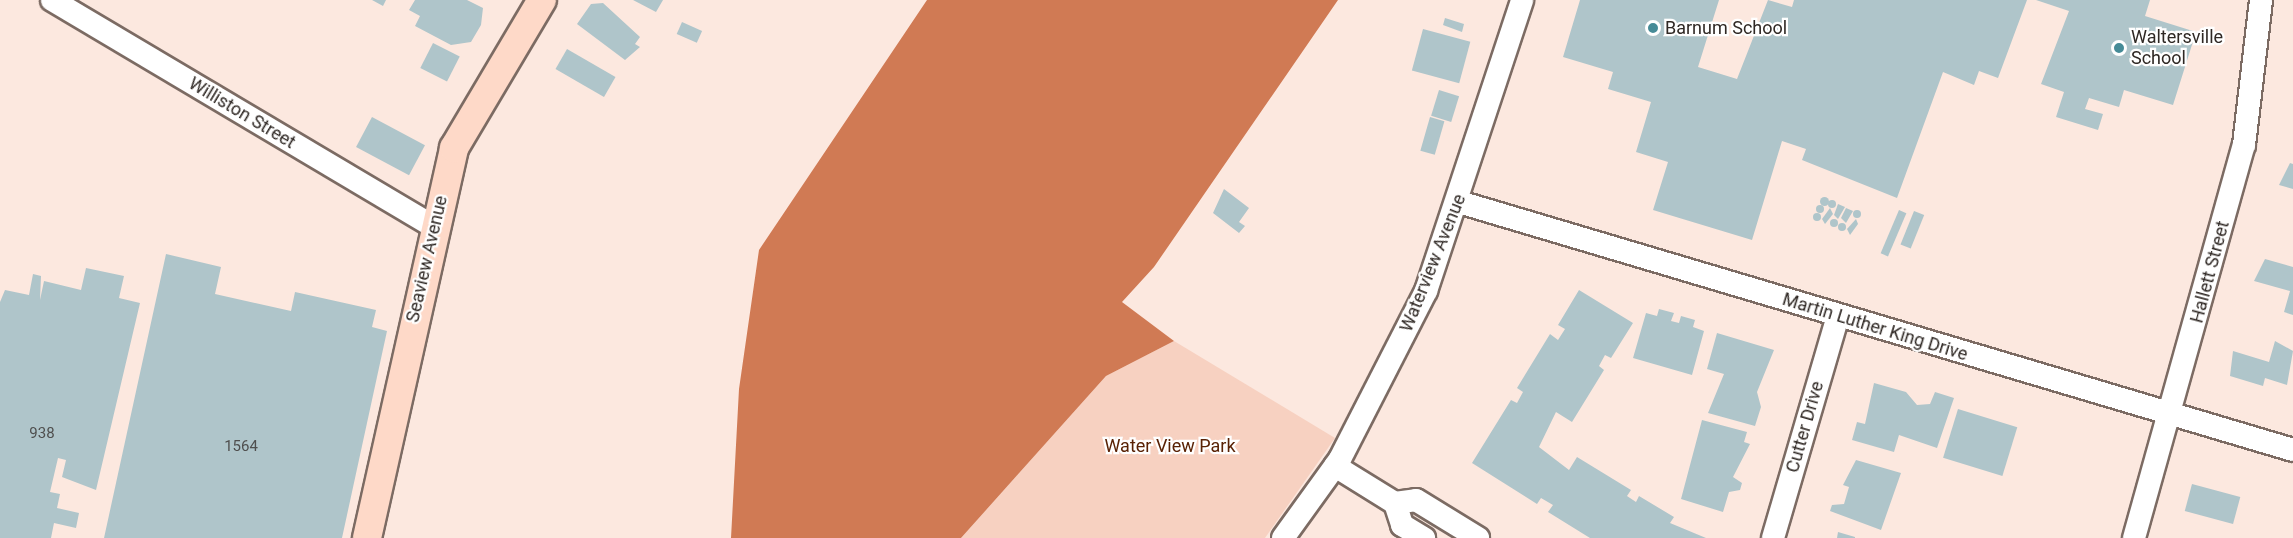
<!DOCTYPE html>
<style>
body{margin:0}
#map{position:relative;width:2293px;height:538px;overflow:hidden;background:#fce8df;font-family:Roboto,sans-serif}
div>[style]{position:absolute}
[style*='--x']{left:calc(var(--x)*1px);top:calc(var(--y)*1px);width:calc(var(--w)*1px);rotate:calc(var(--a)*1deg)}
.green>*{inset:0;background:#f7d1c1}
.water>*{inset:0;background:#d07a54}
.building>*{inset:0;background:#afc5ca;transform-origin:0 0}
.round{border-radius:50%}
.roads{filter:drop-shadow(2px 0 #7c6b63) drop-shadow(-2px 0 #7c6b63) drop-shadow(0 2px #7c6b63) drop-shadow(0 -2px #7c6b63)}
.minor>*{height:22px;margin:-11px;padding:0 11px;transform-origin:11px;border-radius:11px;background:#fff}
.major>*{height:28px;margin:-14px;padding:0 14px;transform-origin:14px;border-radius:14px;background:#fed9c8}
.dots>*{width:16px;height:16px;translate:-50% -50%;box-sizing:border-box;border:3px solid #fff;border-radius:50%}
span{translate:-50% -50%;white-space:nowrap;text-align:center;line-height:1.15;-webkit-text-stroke:4.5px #fff;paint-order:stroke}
.number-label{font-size:15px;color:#4f4f4e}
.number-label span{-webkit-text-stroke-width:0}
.poi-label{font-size:18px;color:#2f2824}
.left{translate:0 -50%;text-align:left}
.street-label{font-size:18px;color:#2f2824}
.park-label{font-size:18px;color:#592205}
</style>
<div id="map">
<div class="green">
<i style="clip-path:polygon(1174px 341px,1335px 438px,1265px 538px,961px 538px,1106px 376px)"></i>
</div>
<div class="water">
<i style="clip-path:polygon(927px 0,1338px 0,1154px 267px,1122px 302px,1174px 341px,1106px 376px,961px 538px,731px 538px,739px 389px,759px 250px)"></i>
</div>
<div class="building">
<i style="clip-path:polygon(372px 0,386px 0,383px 6px)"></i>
<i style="clip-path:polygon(415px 0,467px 0,483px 8px,481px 25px,471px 42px,451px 45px,415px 26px,420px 16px,409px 10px)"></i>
<i style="clip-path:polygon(633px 0,663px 0,656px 12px)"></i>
<i style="clip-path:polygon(1580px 0,1719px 0,1698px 67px,1737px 79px,1768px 0,1792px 7px,1794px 0,2027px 0,1998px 78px,1979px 71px,1974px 85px,1943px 72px,1897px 198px,1802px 160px,1806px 149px,1782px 141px,1752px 240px,1653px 210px,1668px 162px,1636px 152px,1651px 102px,1608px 89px,1613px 72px,1563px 57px)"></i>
<i style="clip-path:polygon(2036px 0,2150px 0,2145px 16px,2196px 32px,2173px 105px,2124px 90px,2119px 107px,2089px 98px,2085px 109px,2103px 114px,2098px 130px,2056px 117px,2064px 92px,2041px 84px,2069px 11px)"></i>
<i style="clip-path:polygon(603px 3px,640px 37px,635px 44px,640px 47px,625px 60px,577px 24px,591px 4px)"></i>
<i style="clip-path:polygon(1445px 18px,1464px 24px,1462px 32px,1443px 25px)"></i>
<i style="left:682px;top:22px;width:22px;height:13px;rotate:24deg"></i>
<i style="left:1423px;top:29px;width:49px;height:43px;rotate:15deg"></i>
<i style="left:433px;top:43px;width:30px;height:28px;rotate:27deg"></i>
<i style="left:567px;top:49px;width:56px;height:23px;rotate:30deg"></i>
<i style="left:1439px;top:90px;width:21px;height:27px;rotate:17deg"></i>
<i style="left:372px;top:117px;width:60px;height:34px;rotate:28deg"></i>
<i style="left:1430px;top:117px;width:15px;height:35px;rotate:16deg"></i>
<i style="clip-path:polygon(2290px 163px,2293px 164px,2293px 189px,2279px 185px)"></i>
<i style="clip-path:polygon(1224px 189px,1249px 208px,1239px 222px,1245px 226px,1239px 233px,1213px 213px)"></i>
<i class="round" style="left:1819.5px;top:196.5px;width:9px;height:9px"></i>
<i class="round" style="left:1828px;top:200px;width:8px;height:8px"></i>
<i style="clip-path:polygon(1838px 204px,1845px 207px,1838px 219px,1834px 215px)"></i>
<i class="round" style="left:1816px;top:205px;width:8px;height:8px"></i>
<i style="clip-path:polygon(1830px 208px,1833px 214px,1825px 224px,1822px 219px)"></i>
<i style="clip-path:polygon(1846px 208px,1853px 211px,1846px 223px,1841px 218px)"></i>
<i style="left:1899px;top:210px;width:8px;height:47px;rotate:23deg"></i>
<i class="round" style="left:1853px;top:210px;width:8px;height:8px"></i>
<i style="left:1914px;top:211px;width:11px;height:36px;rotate:22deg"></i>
<i class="round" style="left:1813px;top:213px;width:8px;height:8px"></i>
<i class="round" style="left:1830px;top:219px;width:8px;height:8px"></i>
<i style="clip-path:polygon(1856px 219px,1858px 224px,1850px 235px,1847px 229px)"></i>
<i class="round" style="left:1838px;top:223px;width:8px;height:8px"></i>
<i style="clip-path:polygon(166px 254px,221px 267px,215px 294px,291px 311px,295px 292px,376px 310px,372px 327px,387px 331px,342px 538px,104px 538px)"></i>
<i style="clip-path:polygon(2265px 259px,2293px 267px,2293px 315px,2284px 312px,2290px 291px,2254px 281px)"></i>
<i style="clip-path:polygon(86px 268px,124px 276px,119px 298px,140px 303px,96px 490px,62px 477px,66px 460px,58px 458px,50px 492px,60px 494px,57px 508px,79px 513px,76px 528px,54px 523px,51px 538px,0 538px,0 302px,5px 290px,29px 295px,33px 274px,41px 276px,40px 300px,44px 281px,81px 290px)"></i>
<i style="clip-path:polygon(1579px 290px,1633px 323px,1611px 358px,1605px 355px,1599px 366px,1604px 370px,1572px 422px,1556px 412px,1539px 447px,1569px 470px,1577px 457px,1631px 490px,1627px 496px,1636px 502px,1639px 496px,1674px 517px,1670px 523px,1706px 538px,1590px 538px,1548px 512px,1553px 505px,1541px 498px,1537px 504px,1472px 463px,1511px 400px,1517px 403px,1523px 392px,1517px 388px,1550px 334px,1558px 340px,1565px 329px,1558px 325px)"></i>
<i style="clip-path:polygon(1659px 309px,1674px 313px,1671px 321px,1679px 323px,1681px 316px,1695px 320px,1693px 327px,1704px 331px,1692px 375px,1633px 358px,1646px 313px,1657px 316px)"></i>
<i style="clip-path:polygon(1717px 333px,1774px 350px,1757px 392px,1761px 407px,1755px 426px,1708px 413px,1724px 374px,1707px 369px)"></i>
<i style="clip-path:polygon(2275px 341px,2293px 351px,2287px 385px,2265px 378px,2263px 386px,2230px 376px,2233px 351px,2269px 362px)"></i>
<i style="clip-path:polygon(1874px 383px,1906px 392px,1917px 405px,1930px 404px,1935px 392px,1954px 398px,1937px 448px,1899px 435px,1894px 452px,1852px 440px,1857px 422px,1865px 424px)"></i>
<i style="left:1958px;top:409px;width:62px;height:51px;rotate:17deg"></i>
<i style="clip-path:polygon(1702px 420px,1747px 432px,1744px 442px,1750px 444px,1733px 477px,1742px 483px,1740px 490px,1729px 492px,1723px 512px,1681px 499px)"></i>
<i style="clip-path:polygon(1856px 460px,1901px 473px,1881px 530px,1830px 511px,1832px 505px,1844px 504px,1849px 487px,1843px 485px)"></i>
<i style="left:2192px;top:484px;width:50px;height:28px;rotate:15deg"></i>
<i style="clip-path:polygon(1838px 532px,1855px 537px,1855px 538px,1837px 538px)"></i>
</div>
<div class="roads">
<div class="minor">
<i style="--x:52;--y:0;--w:443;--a:30.7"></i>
<i style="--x:1459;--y:202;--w:870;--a:16.56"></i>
<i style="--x:1335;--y:466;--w:70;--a:31.7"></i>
<i style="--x:1395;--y:503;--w:21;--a:-8"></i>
<i style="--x:1416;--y:500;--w:73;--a:31.5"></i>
<i style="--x:1395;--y:503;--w:23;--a:72"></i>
<i style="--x:1402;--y:525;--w:26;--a:31"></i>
<i style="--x:1283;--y:538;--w:97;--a:-54.2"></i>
<i style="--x:1340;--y:459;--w:189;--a:-62.9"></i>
<i style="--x:1426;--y:291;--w:306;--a:-71.7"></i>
<i style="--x:1773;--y:538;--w:231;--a:-73.7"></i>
<i style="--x:2134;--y:538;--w:408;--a:-74.4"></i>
<i style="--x:2244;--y:145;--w:146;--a:-83.3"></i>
</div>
<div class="major">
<i style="--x:367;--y:538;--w:400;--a:-77.4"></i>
<i style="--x:454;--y:148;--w:172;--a:-59.3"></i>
</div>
</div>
<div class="dots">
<i style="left:1653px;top:28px;background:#468b97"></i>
<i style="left:2119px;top:48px;background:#468b97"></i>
</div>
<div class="number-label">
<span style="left:42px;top:434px">938</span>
<span style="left:241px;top:447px">1564</span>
</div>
<div class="poi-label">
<span class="left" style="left:1665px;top:28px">Barnum School</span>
<span class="left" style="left:2131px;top:48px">Waltersville<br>School</span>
</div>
<div class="street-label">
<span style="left:242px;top:113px;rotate:31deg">Williston Street</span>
<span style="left:427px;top:259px;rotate:-77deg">Seaview Avenue</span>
<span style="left:1433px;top:263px;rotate:-68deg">Waterview Avenue</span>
<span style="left:2210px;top:272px;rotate:-75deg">Hallett Street</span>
<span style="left:1875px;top:327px;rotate:17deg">Martin Luther King Drive</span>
<span style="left:1805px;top:427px;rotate:-74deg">Cutter Drive</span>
</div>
<div class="park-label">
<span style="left:1170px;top:446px">Water View Park</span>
</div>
</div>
